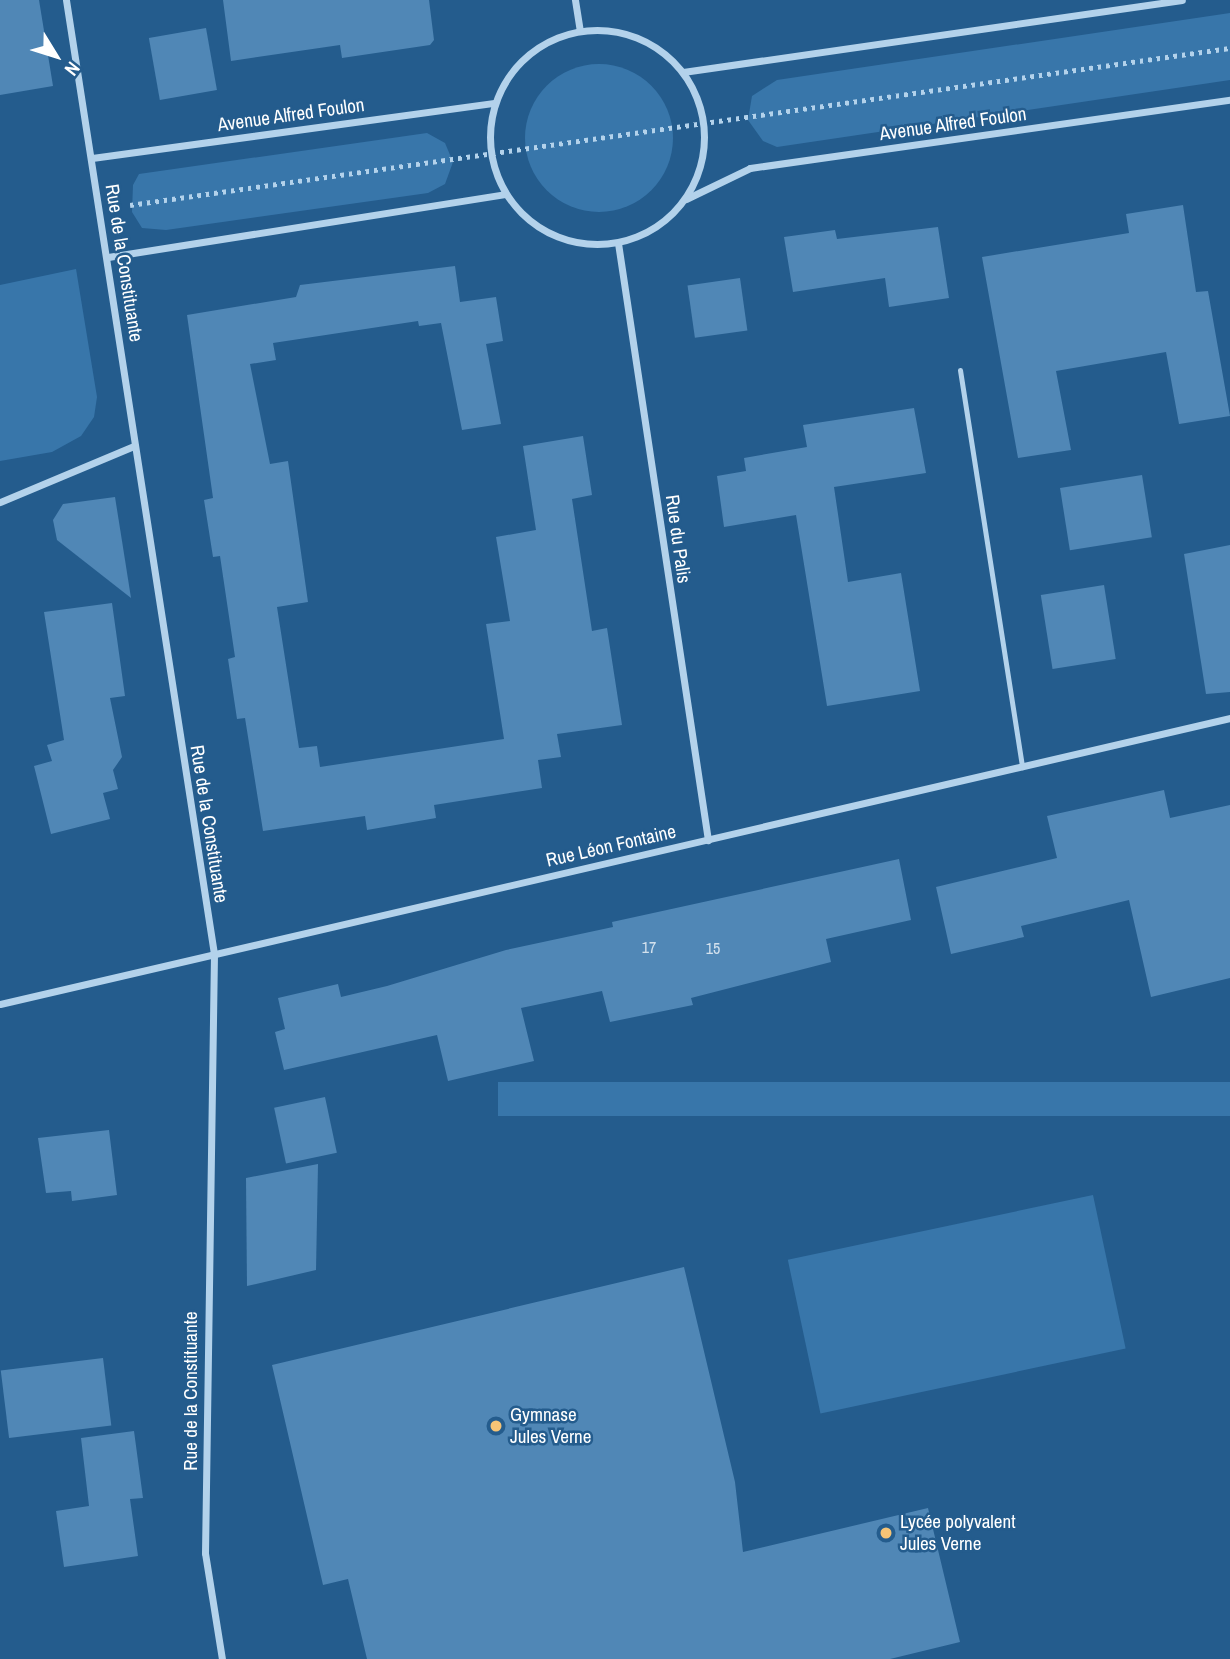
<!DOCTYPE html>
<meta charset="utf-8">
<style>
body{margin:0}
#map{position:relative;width:1230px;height:1659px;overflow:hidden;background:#245c8d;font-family:"Archivo Narrow",sans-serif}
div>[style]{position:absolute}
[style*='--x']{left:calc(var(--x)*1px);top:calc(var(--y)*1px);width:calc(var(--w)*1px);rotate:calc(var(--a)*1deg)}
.green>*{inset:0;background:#3876aa;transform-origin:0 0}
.round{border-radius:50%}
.building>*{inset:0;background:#5087b6;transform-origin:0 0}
.path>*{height:4.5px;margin-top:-2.25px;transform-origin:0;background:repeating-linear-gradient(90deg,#b3d2eb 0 3.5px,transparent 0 8.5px)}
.lane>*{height:5px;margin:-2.5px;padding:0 2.5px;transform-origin:2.5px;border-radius:2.5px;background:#b3d2eb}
.street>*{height:7px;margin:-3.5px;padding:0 3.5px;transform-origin:3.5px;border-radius:3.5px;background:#b3d2eb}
.street>.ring{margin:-3.5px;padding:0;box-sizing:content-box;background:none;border:7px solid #b3d2eb;border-radius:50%}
.dots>*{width:19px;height:19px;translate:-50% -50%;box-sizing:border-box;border:4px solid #245c8d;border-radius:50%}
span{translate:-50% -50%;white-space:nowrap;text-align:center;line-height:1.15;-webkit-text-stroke:5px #245c8d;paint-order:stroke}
.number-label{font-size:16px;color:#d3e1ed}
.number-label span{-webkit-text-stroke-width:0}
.street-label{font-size:19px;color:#fff}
.poi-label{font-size:19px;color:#fff}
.left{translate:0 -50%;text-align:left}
.north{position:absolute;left:21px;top:21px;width:70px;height:70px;-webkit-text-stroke:5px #245c8d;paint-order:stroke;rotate:128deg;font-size:19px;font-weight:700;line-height:28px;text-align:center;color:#fff}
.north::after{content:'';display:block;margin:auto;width:24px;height:32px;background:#fff;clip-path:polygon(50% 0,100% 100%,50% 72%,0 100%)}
</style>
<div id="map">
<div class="green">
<i style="clip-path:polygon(1230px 13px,1230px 80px,777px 147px,763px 141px,748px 120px,752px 96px,777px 80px)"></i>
<i class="round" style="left:525px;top:64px;width:148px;height:148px"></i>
<i style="clip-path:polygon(427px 133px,445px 143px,453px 162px,445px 184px,428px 193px,166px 230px,142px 228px,132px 212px,133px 185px,139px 174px)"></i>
<i style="clip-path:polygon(76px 269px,97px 397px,94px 417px,81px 436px,52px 452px,0 461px,0 285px)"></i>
<i style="left:1230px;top:1082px;width:34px;height:732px;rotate:90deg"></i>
<i style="left:1093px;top:1195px;width:157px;height:312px;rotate:78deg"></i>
</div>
<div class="building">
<i style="clip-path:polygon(0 0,39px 0,53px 86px,0 95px)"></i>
<i style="clip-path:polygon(223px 0,429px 0,434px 40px,430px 45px,342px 58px,340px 45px,231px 61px)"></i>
<i style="left:206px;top:28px;width:63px;height:58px;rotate:80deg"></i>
<i style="clip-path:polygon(1183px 205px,1196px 292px,1208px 291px,1230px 416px,1179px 424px,1166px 352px,1056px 371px,1071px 450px,1018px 458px,982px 257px,1129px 233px,1126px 214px)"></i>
<i style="clip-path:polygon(938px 227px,949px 298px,889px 307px,885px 278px,793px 292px,784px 237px,835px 230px,837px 239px)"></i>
<i style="clip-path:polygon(455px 266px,460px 302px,496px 297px,503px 341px,486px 344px,501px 424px,462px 430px,441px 323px,419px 326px,418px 321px,273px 343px,276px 360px,250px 364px,270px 464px,288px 461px,308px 602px,277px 607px,299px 748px,317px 746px,320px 767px,504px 739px,486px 624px,510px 621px,496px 537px,536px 530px,523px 446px,583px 436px,592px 495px,572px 499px,592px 631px,607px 628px,622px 725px,557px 734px,561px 757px,538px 760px,542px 788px,434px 805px,436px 818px,367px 830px,365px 816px,263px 831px,245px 718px,237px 719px,228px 659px,235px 657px,220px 556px,213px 557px,204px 500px,213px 498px,187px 315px,296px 297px,300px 285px)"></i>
<i style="left:740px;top:278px;width:53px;height:53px;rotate:82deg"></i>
<i style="clip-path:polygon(914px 408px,926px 473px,834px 487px,848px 582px,901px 573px,920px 691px,827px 706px,796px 515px,724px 527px,717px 476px,746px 471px,744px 458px,807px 447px,803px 425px)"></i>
<i style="left:1142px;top:475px;width:63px;height:83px;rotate:81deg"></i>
<i style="clip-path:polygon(115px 497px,122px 541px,131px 598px,57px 540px,53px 520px,63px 504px)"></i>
<i style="clip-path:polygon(1230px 545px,1230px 692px,1206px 694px,1184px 554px)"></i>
<i style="left:1104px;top:585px;width:75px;height:64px;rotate:81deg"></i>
<i style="clip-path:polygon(112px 603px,125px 696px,110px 698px,122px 757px,113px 770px,118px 789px,103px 793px,110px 819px,51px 834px,34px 766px,52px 761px,47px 745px,64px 740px,44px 612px)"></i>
<i style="clip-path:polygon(1164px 790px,1170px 818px,1230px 805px,1230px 978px,1151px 997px,1129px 900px,1021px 926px,1024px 937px,951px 954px,936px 887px,1057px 858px,1047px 816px)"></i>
<i style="clip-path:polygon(899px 859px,911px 920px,826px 939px,831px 962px,691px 998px,693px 1005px,610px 1022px,602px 991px,521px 1008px,534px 1061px,448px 1081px,437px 1035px,284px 1070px,275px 1032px,285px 1029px,278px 998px,338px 984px,341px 997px,387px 986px,506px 950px,613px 927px,612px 922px)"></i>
<i style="left:325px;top:1097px;width:57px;height:52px;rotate:78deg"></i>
<i style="clip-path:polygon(109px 1130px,117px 1195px,72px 1201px,71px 1191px,46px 1193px,38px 1138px)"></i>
<i style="clip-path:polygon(318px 1164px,316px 1270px,247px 1286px,246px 1178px)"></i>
<i style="clip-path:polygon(684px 1267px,735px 1482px,743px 1552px,928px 1508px,960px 1642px,890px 1659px,367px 1659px,348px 1579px,323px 1585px,272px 1365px)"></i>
<i style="left:103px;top:1358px;width:68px;height:103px;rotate:83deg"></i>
<i style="clip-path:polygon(134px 1431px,143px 1498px,130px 1499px,138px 1556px,64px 1567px,56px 1511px,89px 1506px,81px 1438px)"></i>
</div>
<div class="path">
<i style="--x:130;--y:205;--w:1111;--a:-8.12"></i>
</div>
<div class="lane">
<i style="--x:960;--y:370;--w:402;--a:81.1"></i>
</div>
<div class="street">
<i style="--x:66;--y:0;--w:965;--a:81.18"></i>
<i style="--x:214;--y:954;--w:599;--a:90.86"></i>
<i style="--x:205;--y:1553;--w:107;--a:80.9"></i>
<i style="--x:575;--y:0;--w:30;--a:81"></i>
<i class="ring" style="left:490px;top:30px;width:207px;height:207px"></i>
<i style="--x:683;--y:72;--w:504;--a:-8.21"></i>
<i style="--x:92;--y:158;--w:406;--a:-7.8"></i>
<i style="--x:686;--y:199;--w:71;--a:-25.8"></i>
<i style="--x:750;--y:168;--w:485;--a:-8.1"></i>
<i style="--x:618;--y:243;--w:604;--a:81.43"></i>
<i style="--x:108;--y:257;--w:402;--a:-9"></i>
<i style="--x:0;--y:502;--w:145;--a:-22.7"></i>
<i style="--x:0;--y:1004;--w:1263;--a:-13.09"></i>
</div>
<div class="dots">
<i style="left:496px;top:1426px;background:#f6c476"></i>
<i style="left:886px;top:1533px;background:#f6c476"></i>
</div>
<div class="number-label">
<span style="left:649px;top:947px">17</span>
<span style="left:713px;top:948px">15</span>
</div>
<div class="street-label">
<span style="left:291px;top:115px;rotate:-8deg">Avenue Alfred Foulon</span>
<span style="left:953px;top:124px;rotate:-8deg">Avenue Alfred Foulon</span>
<span style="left:124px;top:263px;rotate:81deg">Rue de la Constituante</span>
<span style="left:678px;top:539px;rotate:82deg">Rue du Palis</span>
<span style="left:209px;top:824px;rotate:81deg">Rue de la Constituante</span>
<span style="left:611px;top:846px;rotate:-13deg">Rue Léon Fontaine</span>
<span style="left:191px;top:1391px;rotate:-90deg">Rue de la Constituante</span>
</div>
<div class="poi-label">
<span class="left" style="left:510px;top:1426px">Gymnase<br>Jules Verne</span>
<span class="left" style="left:900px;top:1533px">Lycée polyvalent<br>Jules Verne</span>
</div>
<div class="north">N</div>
</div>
